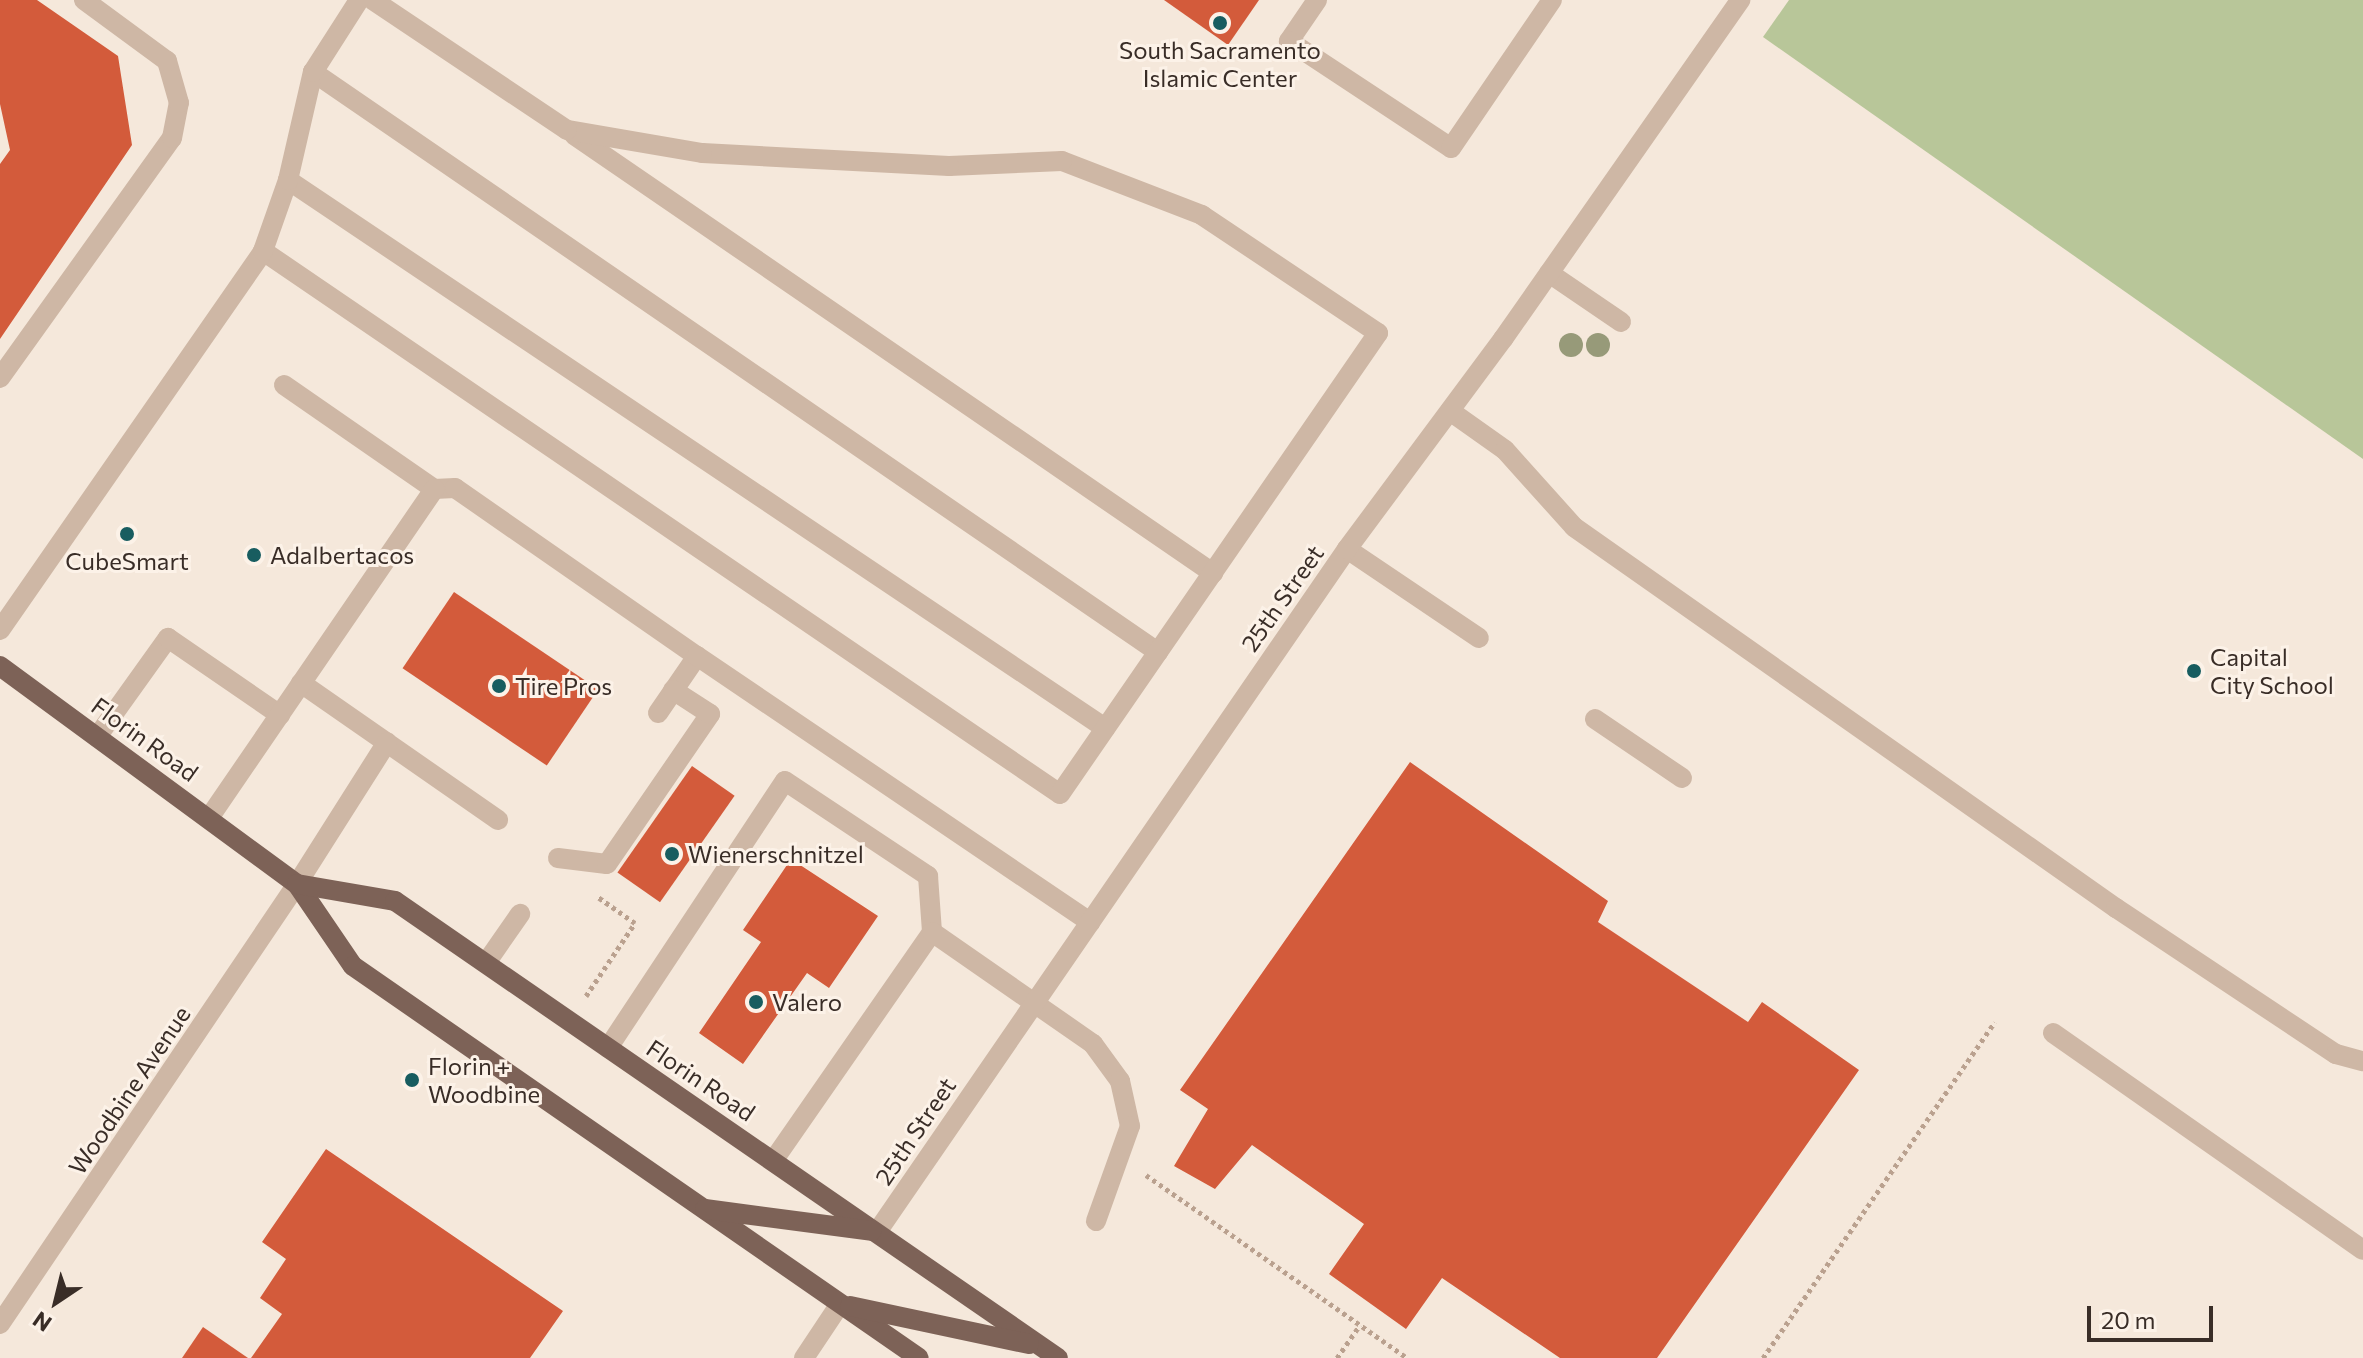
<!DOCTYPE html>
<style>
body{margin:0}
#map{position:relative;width:2363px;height:1358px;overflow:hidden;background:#f5e8db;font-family:Commissioner,sans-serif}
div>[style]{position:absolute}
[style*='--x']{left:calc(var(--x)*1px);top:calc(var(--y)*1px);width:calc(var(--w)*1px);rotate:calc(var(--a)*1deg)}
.green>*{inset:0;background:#b8c699}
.building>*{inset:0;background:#d35b3b;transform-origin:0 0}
.path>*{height:5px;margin-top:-2.5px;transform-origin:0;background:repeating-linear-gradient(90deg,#baa18f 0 4px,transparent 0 8px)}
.service>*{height:20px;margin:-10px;padding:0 10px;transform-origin:10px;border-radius:10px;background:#ceb7a5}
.minor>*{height:20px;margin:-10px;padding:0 10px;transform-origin:10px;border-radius:10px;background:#ceb7a5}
.primary>*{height:20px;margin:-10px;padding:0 10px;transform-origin:10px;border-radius:10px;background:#7d6257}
.trees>*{width:24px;height:24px;margin:-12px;border-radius:50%;background:#979a79}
.dots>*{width:22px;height:22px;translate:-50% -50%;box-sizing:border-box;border:4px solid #fcf2e8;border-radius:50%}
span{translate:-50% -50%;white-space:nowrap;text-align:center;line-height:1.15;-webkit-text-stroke:6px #fcf2e8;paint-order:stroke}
.poi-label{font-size:24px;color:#392d27}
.left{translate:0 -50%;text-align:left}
.street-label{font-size:24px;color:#392d27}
.north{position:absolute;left:16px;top:1262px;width:80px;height:80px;-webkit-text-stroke:6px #fcf2e8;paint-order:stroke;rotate:215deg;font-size:22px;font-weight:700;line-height:32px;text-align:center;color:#392d27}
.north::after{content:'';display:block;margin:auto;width:28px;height:36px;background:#392d27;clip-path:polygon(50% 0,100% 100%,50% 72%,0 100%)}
.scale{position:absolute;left:2087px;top:1306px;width:126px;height:36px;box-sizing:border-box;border:4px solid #392d27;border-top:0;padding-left:10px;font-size:24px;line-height:28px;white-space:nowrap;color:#392d27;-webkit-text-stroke:6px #fcf2e8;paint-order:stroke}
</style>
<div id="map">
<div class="green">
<i style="clip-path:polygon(1789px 0,2363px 0,2363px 459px,1763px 37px)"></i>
</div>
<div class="building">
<i style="clip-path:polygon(0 0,37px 0,118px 56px,132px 145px,0 339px,0 164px,10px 150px,0 104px)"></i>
<i style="clip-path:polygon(1164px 0,1259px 0,1228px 45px)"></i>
<i style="left:454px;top:592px;width:174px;height:92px;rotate:34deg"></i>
<i style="clip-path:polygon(1410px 762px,1608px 901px,1598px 922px,1748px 1022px,1762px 1002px,1859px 1070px,1657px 1358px,1560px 1358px,1442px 1278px,1406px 1329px,1329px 1274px,1364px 1224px,1252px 1145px,1215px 1189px,1174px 1166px,1208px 1109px,1180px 1090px)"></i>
<i style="left:692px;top:766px;width:52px;height:130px;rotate:35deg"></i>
<i style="clip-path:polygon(791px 859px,878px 916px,829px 988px,807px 973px,743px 1064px,699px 1033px,761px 942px,743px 930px)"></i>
<i style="clip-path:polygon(326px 1149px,563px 1311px,530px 1358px,251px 1358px,282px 1314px,260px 1298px,286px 1259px,262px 1242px)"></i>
<i style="clip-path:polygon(203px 1327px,248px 1358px,182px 1358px)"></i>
</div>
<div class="path">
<i style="--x:586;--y:996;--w:88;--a:-56.1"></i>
<i style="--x:635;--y:923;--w:45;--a:-144.9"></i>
<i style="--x:1146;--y:1175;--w:319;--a:35"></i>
<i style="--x:1337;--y:1358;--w:40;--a:-55.1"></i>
<i style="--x:1763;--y:1358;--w:408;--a:-55.4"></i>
</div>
<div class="service">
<i style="--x:1317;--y:0;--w:50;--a:124.3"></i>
<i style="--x:1289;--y:41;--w:194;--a:33.4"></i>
<i style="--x:1451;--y:148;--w:179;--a:-55.7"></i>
<i style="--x:313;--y:72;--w:1025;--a:34.47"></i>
<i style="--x:574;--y:135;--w:775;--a:34.43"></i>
<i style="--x:288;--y:180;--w:984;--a:33.85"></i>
<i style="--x:263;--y:251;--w:964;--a:34.27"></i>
<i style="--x:1060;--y:794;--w:560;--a:-55.4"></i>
<i style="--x:1378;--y:333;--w:212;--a:-146.2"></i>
<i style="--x:1202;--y:215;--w:150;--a:-158.9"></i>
<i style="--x:1062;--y:161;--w:113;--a:177.5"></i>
<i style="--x:949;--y:166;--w:247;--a:-177"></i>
<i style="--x:702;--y:153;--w:137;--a:-170.3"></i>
<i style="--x:567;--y:130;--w:234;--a:-146.2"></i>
<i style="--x:1549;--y:273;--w:87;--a:34.2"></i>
<i style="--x:0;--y:378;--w:295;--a:-54.4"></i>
<i style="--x:172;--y:138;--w:36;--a:-79"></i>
<i style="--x:179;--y:103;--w:44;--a:-105.9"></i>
<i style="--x:167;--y:61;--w:103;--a:-143.7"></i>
<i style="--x:284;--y:385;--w:183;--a:34.7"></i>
<i style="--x:434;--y:489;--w:21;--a:-3"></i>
<i style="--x:455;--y:488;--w:295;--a:34.8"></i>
<i style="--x:1450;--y:411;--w:67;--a:35.3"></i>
<i style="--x:1505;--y:450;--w:103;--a:48.1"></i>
<i style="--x:1574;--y:527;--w:663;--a:35.11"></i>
<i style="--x:2116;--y:908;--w:264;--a:33.6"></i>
<i style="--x:2336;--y:1054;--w:28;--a:15"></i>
<i style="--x:1347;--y:549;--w:159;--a:34"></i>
<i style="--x:0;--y:630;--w:461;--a:-55.2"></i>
<i style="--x:263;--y:251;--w:75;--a:-70.6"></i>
<i style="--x:288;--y:180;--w:111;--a:-77"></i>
<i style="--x:313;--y:72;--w:85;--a:-57.4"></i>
<i style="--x:301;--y:683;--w:240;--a:34.8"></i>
<i style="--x:658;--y:713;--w:69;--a:-55.6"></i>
<i style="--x:697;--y:656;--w:475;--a:34.1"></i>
<i style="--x:1595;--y:719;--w:105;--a:34.1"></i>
<i style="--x:97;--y:737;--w:122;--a:-54.4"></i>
<i style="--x:168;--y:638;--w:136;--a:34.5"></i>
<i style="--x:209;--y:818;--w:399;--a:-55.6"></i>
<i style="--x:558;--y:858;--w:49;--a:7"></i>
<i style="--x:607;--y:864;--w:182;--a:-55.5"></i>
<i style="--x:710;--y:714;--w:44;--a:-147"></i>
<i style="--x:297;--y:884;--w:168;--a:-57.6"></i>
<i style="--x:486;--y:963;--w:60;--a:-55.2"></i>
<i style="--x:2053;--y:1033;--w:378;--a:35"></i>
<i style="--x:608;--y:1048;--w:320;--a:-56.5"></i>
<i style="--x:785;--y:781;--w:172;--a:33.6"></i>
<i style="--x:928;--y:876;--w:56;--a:85.9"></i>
<i style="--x:773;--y:1161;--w:279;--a:-55.2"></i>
<i style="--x:932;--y:932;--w:196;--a:34.8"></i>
<i style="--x:1093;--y:1044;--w:46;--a:53.9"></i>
<i style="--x:1120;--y:1081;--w:46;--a:77.5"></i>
<i style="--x:1130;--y:1126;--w:101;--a:109.7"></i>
<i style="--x:804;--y:1358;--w:65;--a:-56.3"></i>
</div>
<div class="minor">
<i style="--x:877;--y:1232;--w:829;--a:-55.47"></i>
<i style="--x:1347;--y:549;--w:262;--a:-53.4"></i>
<i style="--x:1503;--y:339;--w:414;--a:-55"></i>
<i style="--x:0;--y:1324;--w:531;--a:-55.98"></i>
</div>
<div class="primary">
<i style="--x:0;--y:666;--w:368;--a:36.3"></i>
<i style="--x:297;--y:884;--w:99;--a:55.7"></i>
<i style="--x:353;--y:966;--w:688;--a:34.71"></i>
<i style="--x:297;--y:884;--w:99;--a:9.8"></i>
<i style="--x:395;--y:901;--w:805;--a:34.58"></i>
<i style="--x:705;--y:1209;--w:168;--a:7.5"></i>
<i style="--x:850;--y:1306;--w:183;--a:12"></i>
</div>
<div class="trees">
<i style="left:1571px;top:345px"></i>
<i style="left:1598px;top:345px"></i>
</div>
<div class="dots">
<i style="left:1220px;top:23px;background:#185d60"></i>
<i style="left:127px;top:534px;background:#185d60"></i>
<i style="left:254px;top:555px;background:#185d60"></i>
<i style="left:2194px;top:671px;background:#185d60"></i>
<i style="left:499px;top:686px;background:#185d60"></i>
<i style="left:672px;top:854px;background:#185d60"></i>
<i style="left:756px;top:1002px;background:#185d60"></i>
<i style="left:412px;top:1080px;background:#185d60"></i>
</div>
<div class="poi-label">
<span style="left:1220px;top:64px">South Sacramento<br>Islamic Center</span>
<span class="left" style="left:270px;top:555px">Adalbertacos</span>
<span style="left:127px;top:561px">CubeSmart</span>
<span class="left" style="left:2210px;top:671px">Capital<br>City School</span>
<span class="left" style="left:515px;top:686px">Tire Pros</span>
<span class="left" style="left:688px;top:854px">Wienerschnitzel</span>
<span class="left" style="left:772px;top:1002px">Valero</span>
<span class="left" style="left:428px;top:1080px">Florin +<br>Woodbine</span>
</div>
<div class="street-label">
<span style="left:1282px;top:598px;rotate:-55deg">25th Street</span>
<span style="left:145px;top:739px;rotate:36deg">Florin Road</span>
<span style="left:701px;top:1080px;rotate:34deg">Florin Road</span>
<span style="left:129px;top:1090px;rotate:-56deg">Woodbine Avenue</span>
<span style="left:915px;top:1131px;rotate:-56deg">25th Street</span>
</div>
<div class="north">N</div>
<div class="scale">20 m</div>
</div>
